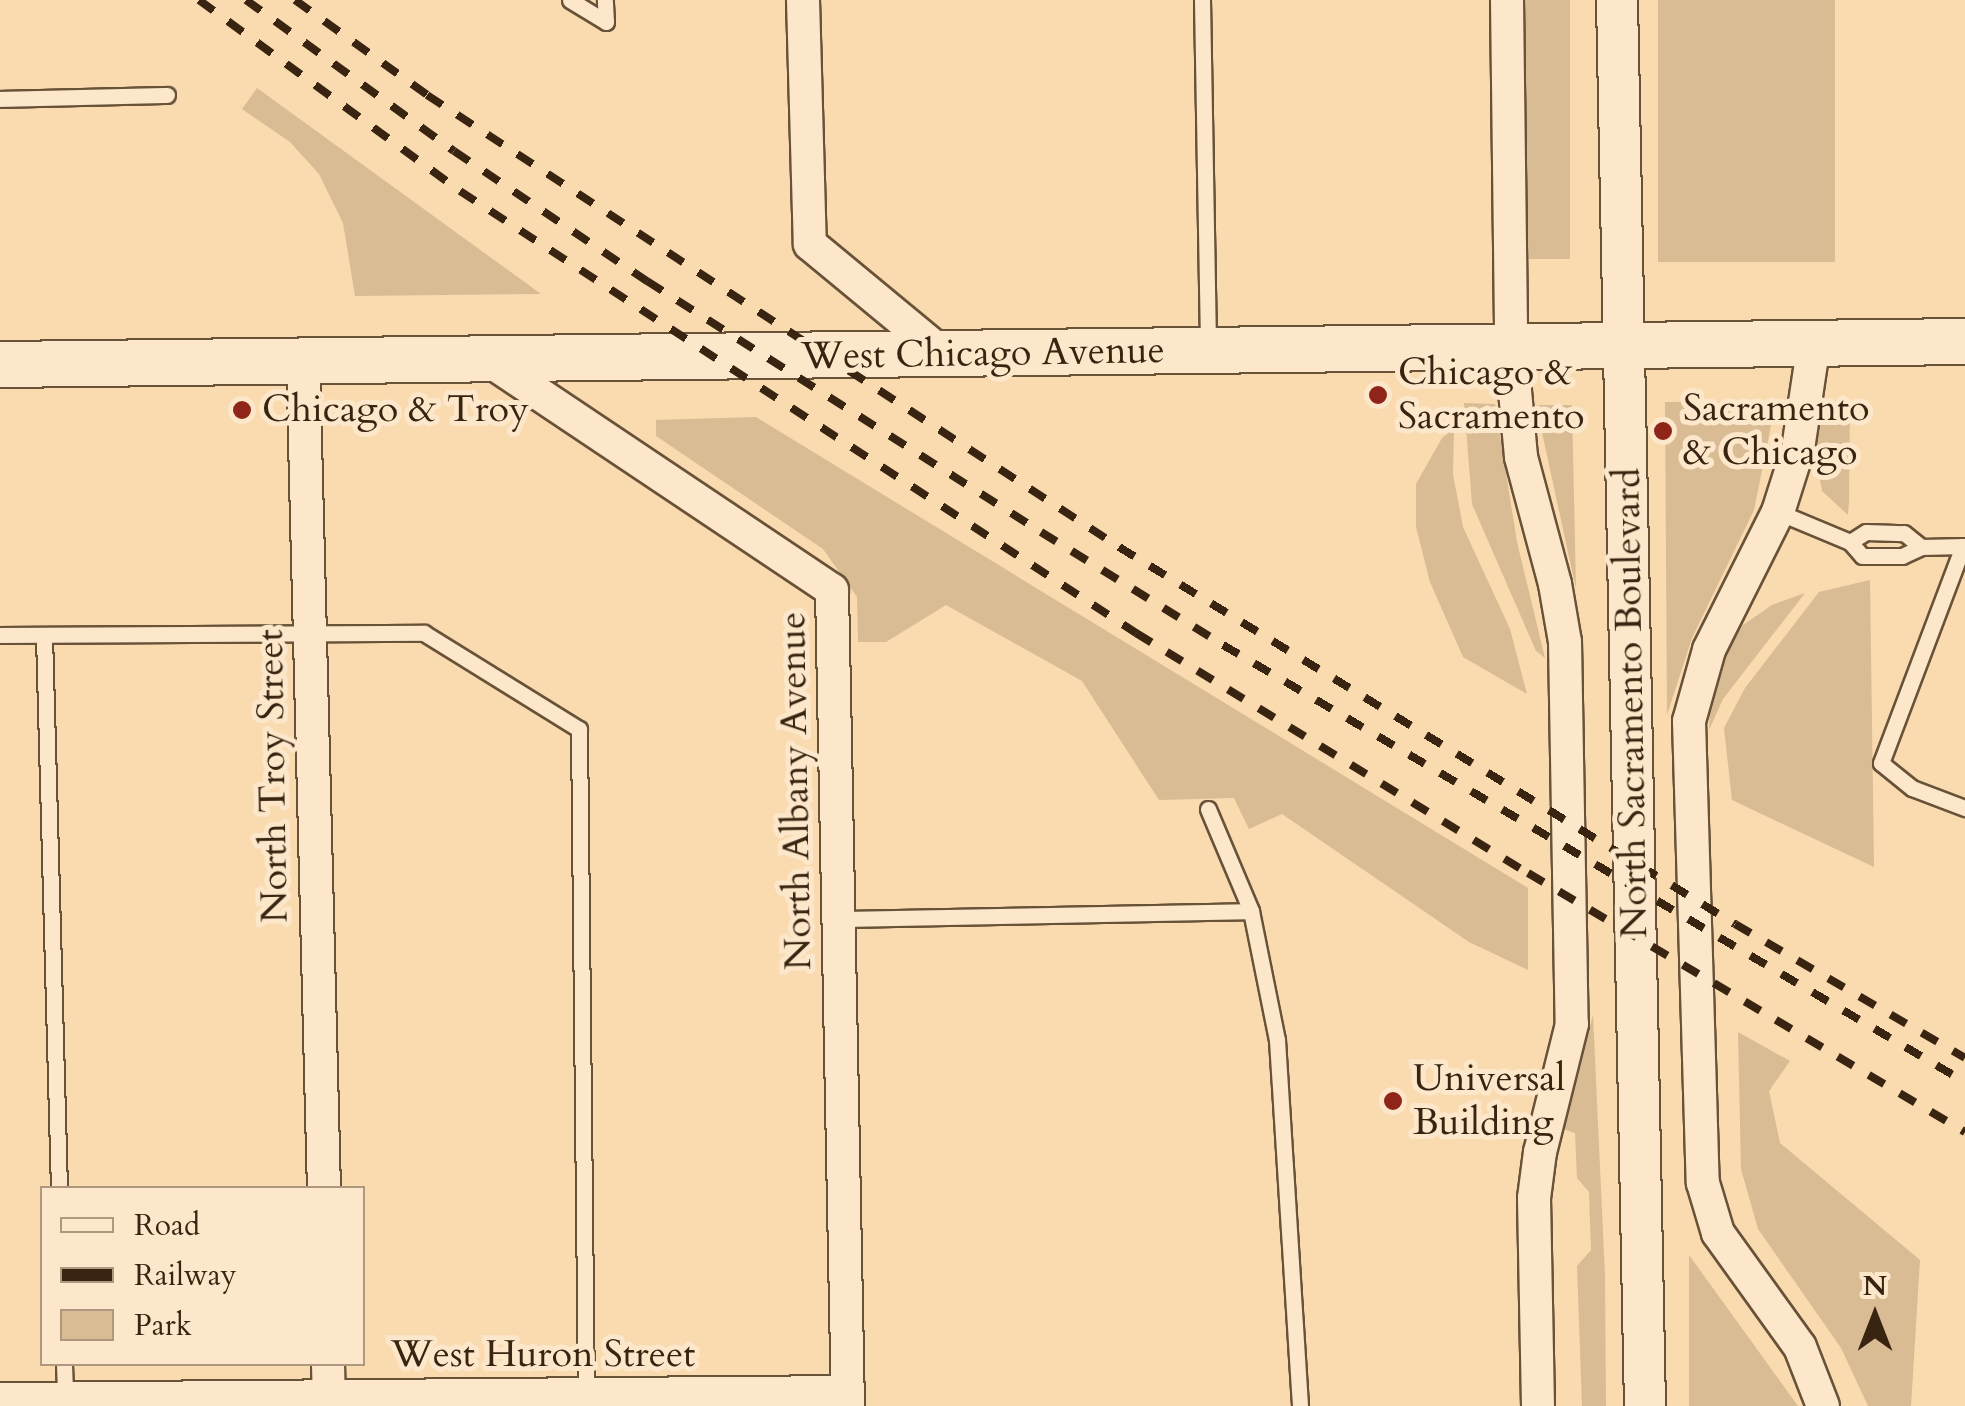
<!DOCTYPE html>
<style>
body{margin:0}
#map{position:relative;width:1965px;height:1406px;overflow:hidden;background:#fadaaf;font-family:Cardo,serif}
div>[style]{position:absolute}
[style*='--x']{left:calc(var(--x)*1px);top:calc(var(--y)*1px);width:calc(var(--w)*1px);rotate:calc(var(--a)*1deg)}
.green>*{inset:0;background:#d9bb94;transform-origin:0 0}
.roads{filter:drop-shadow(2px 0 #685238) drop-shadow(-2px 0 #685238) drop-shadow(0 2px #685238) drop-shadow(0 -2px #685238)}
.service>*{height:15px;margin:-7.5px;padding:0 7.5px;transform-origin:7.5px;border-radius:7.5px;background:#fce7cb}
.minor>*{height:32px;margin:-16px;padding:0 16px;transform-origin:16px;border-radius:16px;background:#fce7cb}
.tertiary>*{height:40px;margin:-20px;padding:0 20px;transform-origin:20px;border-radius:20px;background:#fce7cb}
.secondary>*{height:45px;margin:-22.5px;padding:0 22.5px;transform-origin:22.5px;border-radius:22.5px;background:#fce7cb}
.rail>*{height:8px;margin-top:-4px;transform-origin:0;background:repeating-linear-gradient(90deg,#382410 0 18px,transparent 0 36px)}
.dots>*{width:28px;height:28px;translate:-50% -50%;box-sizing:border-box;border:5px solid #fce7cb;border-radius:50%}
span{translate:-50% -50%;white-space:nowrap;text-align:center;line-height:1.15;-webkit-text-stroke:10px #fce7cb;paint-order:stroke}
.street-label{font-size:38px;color:#382410}
.poi-label{font-size:38px;color:#382410}
.left{translate:0 -50%;text-align:left}
.legend{position:absolute;left:40px;top:1186px;width:325px;height:180px;box-sizing:border-box;background:#fce7cb;border:2px solid #ae9980;margin:0;padding:12px 18px;list-style:none;font-size:30px;color:#382410}
.legend li{display:flex;align-items:center;gap:20px;height:50px}
.legend b{width:50px;border:2px solid #ae9980}
.north{position:absolute;left:1825px;top:1266px;width:100px;height:100px;-webkit-text-stroke:8px #fce7cb;paint-order:stroke;rotate:0deg;font-size:28px;font-weight:700;line-height:40px;text-align:center;color:#382410}
.north::after{content:'';display:block;margin:auto;width:35px;height:45px;background:#382410;clip-path:polygon(50% 0,100% 100%,50% 72%,0 100%)}
</style>
<div id="map">
<div class="green">
<i style="left:1524px;top:0;width:46px;height:259px"></i>
<i style="left:1658px;top:0;width:177px;height:262px"></i>
<i style="clip-path:polygon(257px 88px,541px 294px,355px 296px,343px 223px,319px 174px,290px 142px,242px 109px)"></i>
<i style="clip-path:polygon(1850px 400px,1849px 500px,1848px 515px,1822px 491px,1815px 450px,1821px 401px)"></i>
<i style="clip-path:polygon(1776px 401px,1754px 510px,1692px 638px,1667px 715px,1665px 402px)"></i>
<i style="clip-path:polygon(1464px 403px,1495px 404px,1517px 542px,1545px 658px,1536px 651px,1472px 504px)"></i>
<i style="clip-path:polygon(1536px 405px,1572px 405px,1576px 589px)"></i>
<i style="clip-path:polygon(756px 417px,1528px 888px,1528px 970px,1469px 942px,1282px 814px,1249px 829px,1234px 798px,1159px 800px,1082px 681px,946px 605px,886px 642px,858px 642px,857px 597px,823px 549px,656px 436px,656px 420px)"></i>
<i style="clip-path:polygon(1454px 429px,1453px 474px,1463px 527px,1510px 629px,1527px 694px,1463px 657px,1430px 582px,1416px 527px,1416px 484px,1442px 438px)"></i>
<i style="clip-path:polygon(1870px 580px,1874px 867px,1732px 800px,1724px 728px,1745px 688px,1819px 592px)"></i>
<i style="clip-path:polygon(1805px 593px,1723px 699px,1709px 730px,1711px 689px,1722px 658px,1743px 625px,1772px 605px)"></i>
<i style="clip-path:polygon(1593px 1015px,1605px 1276px,1606px 1406px,1582px 1406px,1577px 1266px,1591px 1250px,1589px 1192px,1577px 1178px,1575px 1133px,1563px 1129px)"></i>
<i style="clip-path:polygon(1738px 1032px,1790px 1061px,1769px 1091px,1780px 1143px,1920px 1260px,1911px 1406px,1868px 1406px,1841px 1348px,1758px 1229px,1741px 1169px)"></i>
<i style="clip-path:polygon(1689px 1255px,1798px 1406px,1689px 1406px)"></i>
</div>
<div class="roads">
<div class="service">
<i style="--x:570;--y:0;--w:42;--a:31.4"></i>
<i style="--x:606;--y:22;--w:22;--a:-93"></i>
<i style="--x:1202;--y:0;--w:348;--a:89"></i>
<i style="--x:0;--y:99;--w:167;--a:-1.4"></i>
<i style="--x:1778;--y:512;--w:78;--a:22.6"></i>
<i style="--x:1850;--y:542;--w:18;--a:49"></i>
<i style="--x:1862;--y:556;--w:40;--a:0"></i>
<i style="--x:1902;--y:556;--w:21;--a:-25"></i>
<i style="--x:1921;--y:547;--w:44;--a:-1.3"></i>
<i style="--x:1850;--y:542;--w:19;--a:-32"></i>
<i style="--x:1866;--y:532;--w:38;--a:2"></i>
<i style="--x:1904;--y:533;--w:22;--a:39"></i>
<i style="--x:1963;--y:546;--w:232;--a:110.7"></i>
<i style="--x:1881;--y:763;--w:40;--a:39"></i>
<i style="--x:1912;--y:788;--w:57;--a:20.7"></i>
<i style="--x:0;--y:635;--w:424;--a:-0.3"></i>
<i style="--x:424;--y:633;--w:182;--a:31.8"></i>
<i style="--x:579;--y:729;--w:668;--a:89.4"></i>
<i style="--x:44;--y:635;--w:553;--a:88.45"></i>
<i style="--x:1208;--y:809;--w:111;--a:67.1"></i>
<i style="--x:1251;--y:911;--w:132;--a:78.6"></i>
<i style="--x:1277;--y:1040;--w:367;--a:86.4"></i>
<i style="--x:838;--y:919;--w:413;--a:-1.1"></i>
<i style="--x:64;--y:1364;--w:38;--a:88"></i>
</div>
<div class="minor">
<i style="--x:803;--y:0;--w:244;--a:88.4"></i>
<i style="--x:810;--y:244;--w:174;--a:39.6"></i>
<i style="--x:1507;--y:0;--w:347;--a:89.3"></i>
<i style="--x:1511;--y:347;--w:110;--a:84.8"></i>
<i style="--x:1521;--y:457;--w:131;--a:75"></i>
<i style="--x:1555;--y:584;--w:59;--a:80.2"></i>
<i style="--x:1565;--y:642;--w:382;--a:89"></i>
<i style="--x:1572;--y:1024;--w:132;--a:104"></i>
<i style="--x:1540;--y:1152;--w:46;--a:97.4"></i>
<i style="--x:1534;--y:1198;--w:208;--a:88.9"></i>
<i style="--x:1814;--y:343;--w:107;--a:98.6"></i>
<i style="--x:1798;--y:449;--w:66;--a:107.6"></i>
<i style="--x:1778;--y:512;--w:154;--a:116.6"></i>
<i style="--x:1709;--y:650;--w:74;--a:105.7"></i>
<i style="--x:1689;--y:721;--w:462;--a:88.3"></i>
<i style="--x:1703;--y:1183;--w:52;--a:73.3"></i>
<i style="--x:1718;--y:1233;--w:140;--a:54.3"></i>
<i style="--x:1800;--y:1347;--w:63;--a:68.7"></i>
<i style="--x:487;--y:359;--w:415;--a:33.8"></i>
<i style="--x:832;--y:590;--w:816;--a:88.88"></i>
<i style="--x:303;--y:361;--w:827;--a:88.55"></i>
<i style="--x:328;--y:1364;--w:42;--a:88.6"></i>
<i style="--x:0;--y:1399;--w:847;--a:-0.47"></i>
</div>
<div class="tertiary">
<i style="--x:1617;--y:0;--w:1406;--a:88.86"></i>
</div>
<div class="secondary">
<i style="--x:0;--y:364;--w:1965;--a:-0.67"></i>
</div>
</div>
<div class="rail">
<i style="--x:199;--y:0;--w:323;--a:36.2"></i>
<i style="--x:460;--y:191;--w:808;--a:33.18"></i>
<i style="--x:1136;--y:633;--w:460;--a:31.5"></i>
<i style="--x:1528;--y:873;--w:508;--a:30.65"></i>
<i style="--x:246;--y:0;--w:257;--a:36"></i>
<i style="--x:454;--y:151;--w:233;--a:34"></i>
<i style="--x:647;--y:281;--w:467;--a:32.5"></i>
<i style="--x:1041;--y:532;--w:214;--a:31.8"></i>
<i style="--x:1223;--y:645;--w:861;--a:30.5"></i>
<i style="--x:295;--y:0;--w:163;--a:35.7"></i>
<i style="--x:427;--y:95;--w:827;--a:33.15"></i>
<i style="--x:1119;--y:547;--w:722;--a:31.47"></i>
<i style="--x:1735;--y:924;--w:266;--a:30.2"></i>
</div>
<div class="dots">
<i style="left:1378px;top:395px;background:#8f2418"></i>
<i style="left:242px;top:410px;background:#8f2418"></i>
<i style="left:1663px;top:431px;background:#8f2418"></i>
<i style="left:1393px;top:1101px;background:#8f2418"></i>
</div>
<div class="street-label">
<span style="left:983px;top:354px;rotate:-1deg">West Chicago Avenue</span>
<span style="left:1631px;top:703px;rotate:-91deg">North Sacramento Boulevard</span>
<span style="left:273px;top:776px;rotate:-91deg">North Troy Street</span>
<span style="left:796px;top:791px;rotate:-91deg">North Albany Avenue</span>
<span style="left:543px;top:1355px">West Huron Street</span>
</div>
<div class="poi-label">
<span class="left" style="left:1398px;top:395px">Chicago &amp;<br>Sacramento</span>
<span class="left" style="left:1683px;top:431px">Sacramento<br>&amp; Chicago</span>
<span class="left" style="left:262px;top:410px">Chicago &amp; Troy</span>
<span class="left" style="left:1413px;top:1101px">Universal<br>Building</span>
</div>
<ul class="legend">
<li><b style="height:12px;background:#fce7cb"></b>Road</li>
<li><b style="height:12px;background:#382410"></b>Railway</li>
<li><b style="height:28px;background:#d9bb94"></b>Park</li>
</ul>
<div class="north">N</div>
</div>
